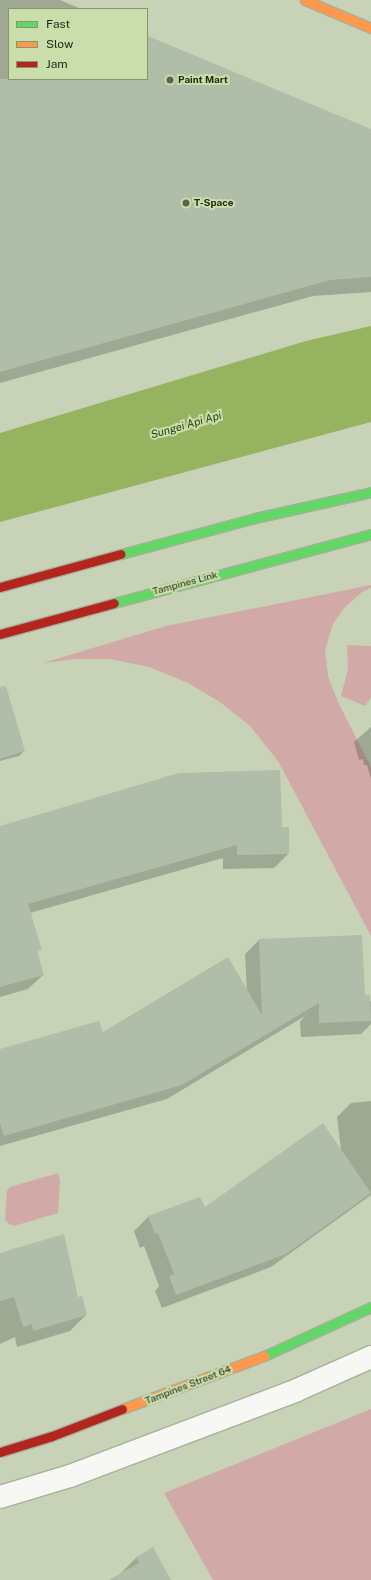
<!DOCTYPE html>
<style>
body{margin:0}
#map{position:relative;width:371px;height:1580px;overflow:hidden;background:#c7d2b7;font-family:"Public Sans",sans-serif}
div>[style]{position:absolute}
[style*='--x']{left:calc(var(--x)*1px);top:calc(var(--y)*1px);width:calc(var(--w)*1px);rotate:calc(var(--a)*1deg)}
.green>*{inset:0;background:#d1aaa7}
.water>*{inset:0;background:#96b360}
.shadow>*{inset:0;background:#0003}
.building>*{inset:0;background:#b0bda9}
.roads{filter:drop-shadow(1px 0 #a7b09b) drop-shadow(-1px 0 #a7b09b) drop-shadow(0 1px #a7b09b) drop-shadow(0 -1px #a7b09b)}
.street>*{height:22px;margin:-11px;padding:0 11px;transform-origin:11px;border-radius:11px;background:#f7f8f4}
.fast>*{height:9px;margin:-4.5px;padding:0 4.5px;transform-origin:4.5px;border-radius:4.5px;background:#63d668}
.slow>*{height:9px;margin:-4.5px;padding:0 4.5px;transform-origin:4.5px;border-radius:4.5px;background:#ff974d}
.jam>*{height:9px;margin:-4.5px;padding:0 4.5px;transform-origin:4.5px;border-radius:4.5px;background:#b3261e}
.dots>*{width:11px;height:11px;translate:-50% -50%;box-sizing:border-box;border:2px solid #c9deab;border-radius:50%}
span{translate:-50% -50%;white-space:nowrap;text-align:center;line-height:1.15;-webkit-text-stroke:4px #c9deab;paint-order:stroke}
.poi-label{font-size:10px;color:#222a16;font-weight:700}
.left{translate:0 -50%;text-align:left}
.street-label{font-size:10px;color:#222a16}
.water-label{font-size:11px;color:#2c3b0f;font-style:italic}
.legend{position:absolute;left:8px;top:8px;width:140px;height:72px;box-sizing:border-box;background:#c9deab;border:1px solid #86966f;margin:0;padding:5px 7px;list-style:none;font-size:12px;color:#222a16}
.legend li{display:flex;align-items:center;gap:8px;height:20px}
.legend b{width:20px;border:1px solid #86966f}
</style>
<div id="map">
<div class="green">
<i style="clip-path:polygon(371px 585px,371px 588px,362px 592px,344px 608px,333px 624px,325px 650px,328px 676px,338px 702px,371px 767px,371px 936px,278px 761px,250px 726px,220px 702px,188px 683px,149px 667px,110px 659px,76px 659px,43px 663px,166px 626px)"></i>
<i style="clip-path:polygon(347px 645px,371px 646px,371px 698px,365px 706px,341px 696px,348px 669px)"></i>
<i style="clip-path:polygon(58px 1173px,60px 1180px,58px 1213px,14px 1226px,9px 1224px,5px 1220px,7px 1191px,10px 1187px)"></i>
<i style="clip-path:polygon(371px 1409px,371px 1580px,213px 1580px,164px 1493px)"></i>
</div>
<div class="water">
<i style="clip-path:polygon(371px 326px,371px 422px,0 522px,0 433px,306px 341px)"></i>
</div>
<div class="shadow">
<i style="clip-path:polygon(0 0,60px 0,81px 9px,9px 9px,9px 79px,147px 79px,147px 36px,371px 130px,371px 292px,313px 296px,0 383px)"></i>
<i style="clip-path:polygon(0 709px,24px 751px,19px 756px,0 761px)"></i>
<i style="clip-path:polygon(371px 727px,371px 779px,367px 765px,364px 765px,363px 759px,359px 760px,354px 742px)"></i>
<i style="clip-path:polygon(0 827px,281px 828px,288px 854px,274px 868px,223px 869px,223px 858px,30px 913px,40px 949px,36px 953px,43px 975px,28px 989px,0 997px)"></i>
<i style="clip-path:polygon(259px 940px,364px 996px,371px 1002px,371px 1024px,361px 1034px,301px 1037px,300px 1022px,305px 1016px,167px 1099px,0 1146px,0 1050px,102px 1034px,247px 990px,245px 954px)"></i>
<i style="clip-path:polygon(371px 1101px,371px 1195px,271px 1267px,162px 1308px,155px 1291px,159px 1286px,144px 1246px,140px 1248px,134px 1231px,148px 1217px,200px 1198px,205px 1208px,341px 1150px,337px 1117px,351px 1103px)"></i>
<i style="clip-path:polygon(0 1254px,78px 1298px,86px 1315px,70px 1331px,17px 1347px,15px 1337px,0 1344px)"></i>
<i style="clip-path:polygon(152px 1548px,170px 1580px,119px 1580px,122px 1578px,120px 1574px,136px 1558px)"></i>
</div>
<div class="building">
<i style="clip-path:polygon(147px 36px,371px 129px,371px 277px,330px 280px,0 372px,0 79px,147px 79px)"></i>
<i style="clip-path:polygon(6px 686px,25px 751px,0 759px,0 687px)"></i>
<i style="clip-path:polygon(280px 770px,282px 827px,289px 827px,289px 854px,237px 855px,237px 845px,28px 904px,42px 950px,37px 951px,44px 975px,0 987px,0 826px,179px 773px)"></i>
<i style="clip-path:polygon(362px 935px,365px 995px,370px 995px,371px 1021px,319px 1023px,319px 1003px,182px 1085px,4px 1136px,0 1123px,0 1049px,99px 1021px,103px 1032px,228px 957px,262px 1015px,259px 939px)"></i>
<i style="clip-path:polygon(323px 1123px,371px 1193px,286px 1254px,176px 1295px,169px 1276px,174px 1274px,158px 1233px,155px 1234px,148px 1216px,200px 1197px,205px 1207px)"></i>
<i style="clip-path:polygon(64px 1234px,78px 1297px,82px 1296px,87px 1315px,33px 1331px,32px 1324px,23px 1327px,14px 1297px,0 1301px,0 1253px)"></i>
<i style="clip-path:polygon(153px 1547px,171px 1580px,109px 1580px,139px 1563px,136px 1557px)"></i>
</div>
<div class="roads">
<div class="street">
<i style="--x:0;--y:1497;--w:73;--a:-16.7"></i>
<i style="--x:70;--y:1476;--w:243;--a:-20.7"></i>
<i style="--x:297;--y:1390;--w:81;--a:-24"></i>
</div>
<div class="fast">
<i style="--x:121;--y:554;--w:139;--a:-15"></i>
<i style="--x:255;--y:518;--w:119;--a:-12.6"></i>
<i style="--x:114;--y:603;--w:266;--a:-15"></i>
<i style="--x:264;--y:1356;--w:118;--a:-24.6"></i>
</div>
<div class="slow">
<i style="--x:305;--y:0;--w:72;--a:23"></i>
<i style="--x:122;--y:1409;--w:152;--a:-20.5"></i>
</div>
<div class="jam">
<i style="--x:0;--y:587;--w:125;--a:-15.3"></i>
<i style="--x:0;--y:634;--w:118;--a:-15.2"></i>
<i style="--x:0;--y:1452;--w:54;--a:-17.1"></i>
<i style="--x:52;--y:1436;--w:75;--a:-21.1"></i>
</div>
</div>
<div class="dots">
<i style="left:170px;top:80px;background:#5c654e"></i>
<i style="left:186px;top:203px;background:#5c654e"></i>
</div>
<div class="poi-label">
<span class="left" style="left:178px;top:80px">Paint Mart</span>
<span class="left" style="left:194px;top:203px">T-Space</span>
</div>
<div class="street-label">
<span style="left:185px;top:583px;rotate:-15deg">Tampines Link</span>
<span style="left:188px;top:1385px;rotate:-21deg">Tampines Street 64</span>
</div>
<div class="water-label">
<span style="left:186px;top:425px;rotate:-16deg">Sungei Api Api</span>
</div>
<ul class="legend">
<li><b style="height:5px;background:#63d668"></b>Fast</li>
<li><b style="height:5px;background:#ff974d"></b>Slow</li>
<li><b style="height:5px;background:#b3261e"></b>Jam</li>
</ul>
</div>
